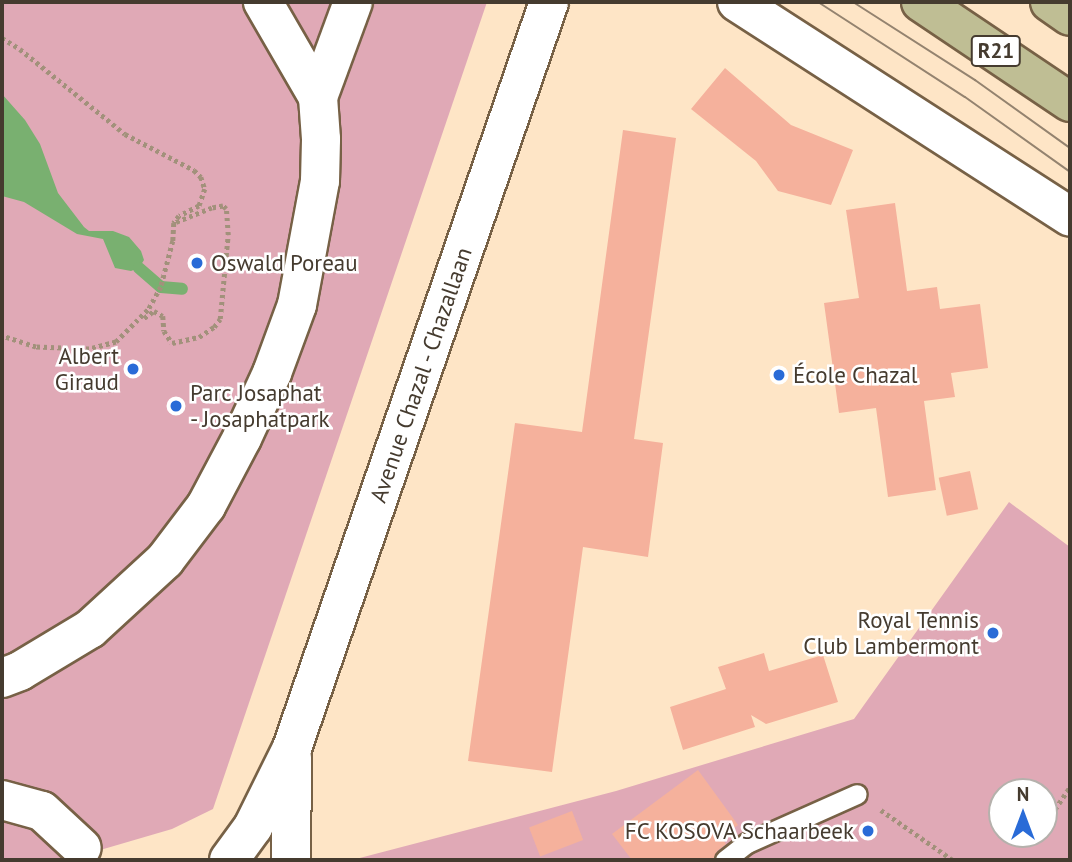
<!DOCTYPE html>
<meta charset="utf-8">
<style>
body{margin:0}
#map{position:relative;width:1072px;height:862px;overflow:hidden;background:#fee5c6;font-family:"PT Sans",sans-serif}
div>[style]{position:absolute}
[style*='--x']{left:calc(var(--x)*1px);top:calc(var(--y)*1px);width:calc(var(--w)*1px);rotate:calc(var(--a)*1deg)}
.green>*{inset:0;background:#e0a9b6}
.water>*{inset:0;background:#79b070}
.stream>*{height:12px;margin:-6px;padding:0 6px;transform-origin:6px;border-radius:6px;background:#79b070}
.building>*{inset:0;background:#f5b19c;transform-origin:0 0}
.path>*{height:4.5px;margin-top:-2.25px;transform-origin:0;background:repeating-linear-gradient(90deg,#a2917b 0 3.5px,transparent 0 7px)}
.roads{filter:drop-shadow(2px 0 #776146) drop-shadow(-2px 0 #776146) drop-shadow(0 2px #776146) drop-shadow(0 -2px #776146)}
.lane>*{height:19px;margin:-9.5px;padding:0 9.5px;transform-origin:9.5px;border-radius:9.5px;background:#fff}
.street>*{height:38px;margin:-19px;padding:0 19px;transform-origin:19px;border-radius:19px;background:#fff}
.secondary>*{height:38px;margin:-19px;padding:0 19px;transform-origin:19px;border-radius:19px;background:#fff}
.primary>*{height:38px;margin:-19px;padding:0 19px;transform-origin:19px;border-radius:19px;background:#bfbe94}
.tram>*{height:2px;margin:-1px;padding:0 1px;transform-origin:1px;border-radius:1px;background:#94836f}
.dots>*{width:19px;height:19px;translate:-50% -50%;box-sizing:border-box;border:4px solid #fff;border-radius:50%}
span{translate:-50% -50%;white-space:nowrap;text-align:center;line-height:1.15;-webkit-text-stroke:5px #fff;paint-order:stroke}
.shield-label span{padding:2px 5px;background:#fff;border:2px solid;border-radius:5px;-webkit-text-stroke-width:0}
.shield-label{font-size:21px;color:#453b2f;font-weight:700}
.poi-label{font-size:23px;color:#453b2f}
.left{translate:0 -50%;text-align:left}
.right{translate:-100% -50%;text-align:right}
.street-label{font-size:23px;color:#453b2f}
.frame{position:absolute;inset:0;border:4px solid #453b2f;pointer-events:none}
.north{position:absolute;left:988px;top:778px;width:70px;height:70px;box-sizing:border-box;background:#fff;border:2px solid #b5b1ac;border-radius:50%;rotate:0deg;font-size:19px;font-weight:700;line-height:28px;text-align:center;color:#453b2f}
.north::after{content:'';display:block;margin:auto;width:24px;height:32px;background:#296bd7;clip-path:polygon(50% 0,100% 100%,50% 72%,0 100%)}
</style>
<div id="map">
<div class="green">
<i style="clip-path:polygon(2px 2px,487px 2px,213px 809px,172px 829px,66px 860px,2px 860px)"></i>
<i style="clip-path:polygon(evenodd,1009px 502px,1070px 547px,1070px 860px,352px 860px,616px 791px,854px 719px,1009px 502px,1002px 792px,1044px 792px,1044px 834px,1002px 834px,1002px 792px)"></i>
</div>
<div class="water">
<i style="clip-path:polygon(2px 94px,25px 120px,40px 144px,58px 193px,84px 227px,89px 231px,113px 231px,129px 237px,141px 251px,144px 260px,139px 268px,131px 271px,115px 268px,103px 239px,77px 234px,24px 202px,2px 196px)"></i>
</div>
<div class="stream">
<i style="--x:139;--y:268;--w:29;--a:41"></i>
<i style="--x:161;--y:287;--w:21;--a:5"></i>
</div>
<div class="building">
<i style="clip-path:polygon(725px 68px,791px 125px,853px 150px,831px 205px,778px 191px,756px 161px,691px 109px)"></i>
<i style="clip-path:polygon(623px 130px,676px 138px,634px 439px,663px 443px,648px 557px,583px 547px,552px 772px,468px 761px,515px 423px,582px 432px)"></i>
<i style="clip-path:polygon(895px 203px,907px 291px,937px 287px,940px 309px,980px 304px,988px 368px,951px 373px,955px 397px,924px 401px,936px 490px,888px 497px,876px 408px,839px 413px,824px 303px,859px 298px,846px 210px)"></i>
<i style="left:970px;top:471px;width:39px;height:32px;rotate:78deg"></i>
<i style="clip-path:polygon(764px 653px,769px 671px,823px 655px,838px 702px,766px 724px,751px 715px,755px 727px,683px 750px,670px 707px,726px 689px,718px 667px)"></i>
<i style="clip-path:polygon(698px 770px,738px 825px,721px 837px,726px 844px,717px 851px,713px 860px,632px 860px,612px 834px)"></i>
<i style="left:572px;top:811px;width:31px;height:46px;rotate:69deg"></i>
</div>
<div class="path">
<i style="--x:2;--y:38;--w:21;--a:31"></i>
<i style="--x:20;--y:49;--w:135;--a:39"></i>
<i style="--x:125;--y:134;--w:78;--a:27.6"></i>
<i style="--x:194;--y:170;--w:10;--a:45"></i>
<i style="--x:201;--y:177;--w:13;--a:72"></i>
<i style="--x:205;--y:189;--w:18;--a:109"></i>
<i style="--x:199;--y:206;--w:22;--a:153"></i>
<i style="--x:179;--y:216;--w:9;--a:126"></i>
<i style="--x:174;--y:223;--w:18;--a:93"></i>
<i style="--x:173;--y:241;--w:48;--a:104.6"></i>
<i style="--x:161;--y:287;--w:26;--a:119"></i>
<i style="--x:148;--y:310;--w:45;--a:135"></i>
<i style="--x:116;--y:342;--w:28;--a:165"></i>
<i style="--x:89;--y:349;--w:53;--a:-177.8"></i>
<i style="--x:36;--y:347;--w:36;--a:-162"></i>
<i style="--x:144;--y:318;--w:12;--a:-35"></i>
<i style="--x:154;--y:311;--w:10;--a:29"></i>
<i style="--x:163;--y:316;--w:15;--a:86"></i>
<i style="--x:164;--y:331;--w:14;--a:56"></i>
<i style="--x:172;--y:343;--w:28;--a:-13"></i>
<i style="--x:199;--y:337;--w:18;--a:-34"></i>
<i style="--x:214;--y:327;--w:10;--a:-53"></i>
<i style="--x:220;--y:319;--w:84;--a:-84.6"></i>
<i style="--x:228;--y:235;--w:26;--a:-94"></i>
<i style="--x:226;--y:209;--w:4;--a:-135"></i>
<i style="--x:223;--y:206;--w:11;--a:170"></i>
<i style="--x:212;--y:208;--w:40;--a:158"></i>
<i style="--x:881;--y:810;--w:88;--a:34.8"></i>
<i style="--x:1051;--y:815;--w:34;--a:-56"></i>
</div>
<div class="roads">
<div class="lane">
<i style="--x:725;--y:860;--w:28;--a:-38"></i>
<i style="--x:747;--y:843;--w:120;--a:-24"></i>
</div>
<div class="street">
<i style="--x:737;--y:2;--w:396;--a:32.8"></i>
<i style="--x:318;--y:97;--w:101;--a:-69.8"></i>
<i style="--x:2;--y:678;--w:19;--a:-21"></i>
<i style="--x:20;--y:671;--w:82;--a:-31"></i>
<i style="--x:90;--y:629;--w:102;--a:-42.6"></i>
<i style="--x:165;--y:560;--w:68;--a:-52.8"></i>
<i style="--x:206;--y:506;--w:77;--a:-62.1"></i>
<i style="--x:242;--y:438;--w:72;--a:-65.2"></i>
<i style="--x:272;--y:373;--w:72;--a:-69.8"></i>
<i style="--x:297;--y:305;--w:126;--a:-79.5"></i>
<i style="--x:320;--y:181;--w:42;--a:-88.6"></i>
<i style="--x:321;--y:139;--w:42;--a:-94.1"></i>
<i style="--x:318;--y:97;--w:110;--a:-120.1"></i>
<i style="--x:2;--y:800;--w:41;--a:15.4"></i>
<i style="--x:42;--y:811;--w:54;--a:42.8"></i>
</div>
<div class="secondary">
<i style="--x:229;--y:860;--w:41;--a:-54"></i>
<i style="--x:253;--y:827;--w:88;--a:-63.7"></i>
<i style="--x:292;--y:748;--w:789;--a:-70.99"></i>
<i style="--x:291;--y:860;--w:103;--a:-89.4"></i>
</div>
<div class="primary">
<i style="--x:921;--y:2;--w:179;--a:33.9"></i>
<i style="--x:1050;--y:2;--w:24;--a:35"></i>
</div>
</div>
<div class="tram">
<i style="--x:818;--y:2;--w:175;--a:32.9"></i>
<i style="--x:965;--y:97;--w:129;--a:35.5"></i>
<i style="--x:853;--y:2;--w:145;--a:32.6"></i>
<i style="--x:975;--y:80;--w:117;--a:35.6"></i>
</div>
<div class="dots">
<i style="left:197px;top:263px;background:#296bd7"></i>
<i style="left:133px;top:369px;background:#296bd7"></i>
<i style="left:779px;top:375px;background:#296bd7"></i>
<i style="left:176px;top:406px;background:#296bd7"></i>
<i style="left:993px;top:633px;background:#296bd7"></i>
<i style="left:868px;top:831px;background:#296bd7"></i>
</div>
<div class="shield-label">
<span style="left:996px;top:51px">R21</span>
</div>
<div class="poi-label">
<span class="left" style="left:211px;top:263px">Oswald Poreau</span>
<span class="right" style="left:119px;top:369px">Albert<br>Giraud</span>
<span class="left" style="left:793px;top:375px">École Chazal</span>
<span class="left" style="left:190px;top:406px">Parc Josaphat<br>- Josaphatpark</span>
<span class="right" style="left:979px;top:633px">Royal Tennis<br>Club Lambermont</span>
<span class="right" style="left:854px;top:831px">FC KOSOVA Schaarbeek</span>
</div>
<div class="street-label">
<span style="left:421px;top:375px;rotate:-71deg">Avenue Chazal - Chazallaan</span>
</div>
<div class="frame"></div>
<div class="north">N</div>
</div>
